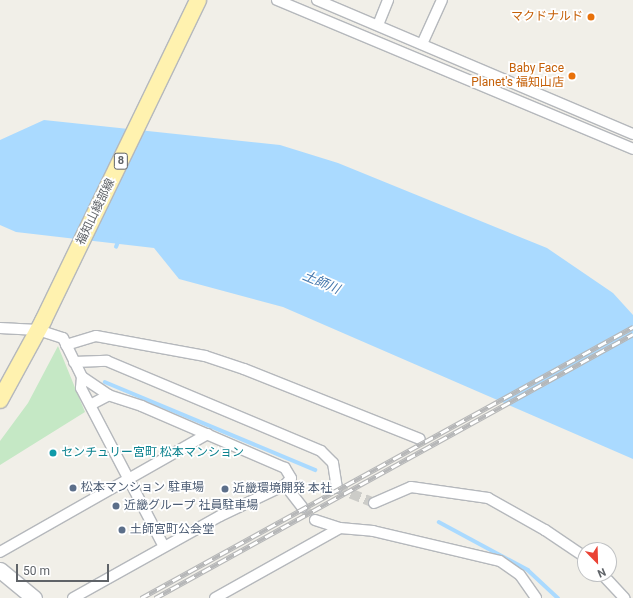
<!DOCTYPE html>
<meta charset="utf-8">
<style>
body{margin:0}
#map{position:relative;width:633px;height:598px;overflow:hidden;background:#f1efe8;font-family:Roboto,"Noto Sans JP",sans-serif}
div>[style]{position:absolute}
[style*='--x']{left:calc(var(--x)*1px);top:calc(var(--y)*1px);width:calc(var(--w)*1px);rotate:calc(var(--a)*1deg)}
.green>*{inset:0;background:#c5e8c5}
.water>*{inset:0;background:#aadaff}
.stream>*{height:3.5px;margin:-1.75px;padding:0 1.75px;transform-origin:1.75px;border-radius:1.75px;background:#aadaff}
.street-tunnel>*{height:10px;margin-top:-5px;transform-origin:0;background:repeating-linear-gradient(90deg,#ccccc8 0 10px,transparent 0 15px)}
.roads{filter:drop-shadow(1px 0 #b5b8bc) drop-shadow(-1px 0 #b5b8bc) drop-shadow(0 1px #b5b8bc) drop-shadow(0 -1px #b5b8bc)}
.street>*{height:10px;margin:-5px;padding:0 5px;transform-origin:5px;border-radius:5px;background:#fff}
.secondary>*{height:15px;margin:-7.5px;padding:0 7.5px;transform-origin:7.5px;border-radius:7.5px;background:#fff}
.primary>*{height:16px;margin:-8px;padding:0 8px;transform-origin:8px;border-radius:8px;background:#fff2af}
.rail>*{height:4.5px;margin-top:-2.25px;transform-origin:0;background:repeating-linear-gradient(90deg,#fff 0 9px,#b6b7b8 0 18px);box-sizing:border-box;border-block:1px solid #b6b7b8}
.dots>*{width:11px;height:11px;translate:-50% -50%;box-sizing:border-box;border:2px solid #fff;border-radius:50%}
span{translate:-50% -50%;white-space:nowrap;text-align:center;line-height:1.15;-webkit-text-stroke:3.5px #fff;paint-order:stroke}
.shield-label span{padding:1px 3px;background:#fff;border:1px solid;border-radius:3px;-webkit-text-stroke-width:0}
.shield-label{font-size:11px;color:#5f6368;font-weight:700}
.food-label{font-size:12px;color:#c56008}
.right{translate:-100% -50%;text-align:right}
.street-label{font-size:12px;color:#5f6368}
.culture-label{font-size:12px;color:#0d838f}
.left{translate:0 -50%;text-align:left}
.service-label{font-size:12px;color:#4e5e75}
.water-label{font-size:13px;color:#4174aa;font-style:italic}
.north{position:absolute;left:577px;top:542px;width:40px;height:40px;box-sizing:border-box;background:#fff;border:1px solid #bfc1c3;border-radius:50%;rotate:157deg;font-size:11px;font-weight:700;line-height:16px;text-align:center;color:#5f6368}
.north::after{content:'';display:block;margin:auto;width:14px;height:18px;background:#ea4335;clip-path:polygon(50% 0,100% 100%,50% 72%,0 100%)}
.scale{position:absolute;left:16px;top:564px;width:93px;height:18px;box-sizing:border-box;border:2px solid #5f6368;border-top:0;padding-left:5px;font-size:12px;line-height:14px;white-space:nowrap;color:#5f6368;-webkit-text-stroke:3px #fff;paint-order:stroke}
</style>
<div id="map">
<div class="green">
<i style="clip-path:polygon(58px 346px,85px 412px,0 465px,0 441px,28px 403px)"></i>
</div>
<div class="water">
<i style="clip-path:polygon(44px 120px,280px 145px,338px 163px,547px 248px,613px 293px,633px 315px,633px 459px,283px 307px,179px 279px,154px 248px,16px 232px,0 225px,0 140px)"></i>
</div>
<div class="stream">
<i style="--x:116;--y:247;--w:8;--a:-67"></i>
<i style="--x:105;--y:382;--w:228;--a:22.7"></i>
<i style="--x:439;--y:522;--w:101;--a:28.3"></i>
<i style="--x:528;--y:570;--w:41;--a:43"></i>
</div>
<div class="street-tunnel">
<i style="--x:337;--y:488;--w:40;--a:22"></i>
<i style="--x:302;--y:507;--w:18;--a:45"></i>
</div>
<div class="roads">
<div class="street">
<i style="--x:277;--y:0;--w:386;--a:22.7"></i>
<i style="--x:317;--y:0;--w:343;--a:23"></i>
<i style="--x:378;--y:25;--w:27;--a:-68"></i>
<i style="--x:422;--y:44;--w:48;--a:-65.6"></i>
<i style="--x:0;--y:328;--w:38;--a:3"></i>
<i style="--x:38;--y:330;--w:26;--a:18"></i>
<i style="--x:63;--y:338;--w:43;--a:64"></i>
<i style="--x:82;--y:377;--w:11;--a:95"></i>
<i style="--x:81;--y:388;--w:179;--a:62.4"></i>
<i style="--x:66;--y:345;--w:31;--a:-17"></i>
<i style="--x:96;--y:336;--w:111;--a:10.4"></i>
<i style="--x:205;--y:356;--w:41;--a:18.4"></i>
<i style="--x:244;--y:369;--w:189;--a:21.7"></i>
<i style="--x:74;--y:362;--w:33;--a:-2"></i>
<i style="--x:107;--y:361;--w:232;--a:22.8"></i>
<i style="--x:321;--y:451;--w:17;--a:45"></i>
<i style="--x:333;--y:463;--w:25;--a:81"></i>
<i style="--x:82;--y:377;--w:32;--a:34"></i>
<i style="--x:285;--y:485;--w:28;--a:52"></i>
<i style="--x:374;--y:503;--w:40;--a:-23.4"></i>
<i style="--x:411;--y:487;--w:78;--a:8.1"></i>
<i style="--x:488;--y:498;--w:65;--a:29.3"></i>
<i style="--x:545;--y:530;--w:48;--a:34"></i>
<i style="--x:315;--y:520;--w:26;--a:18"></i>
<i style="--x:340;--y:528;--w:33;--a:5"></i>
<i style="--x:373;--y:531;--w:130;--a:13.3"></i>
<i style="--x:500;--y:561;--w:24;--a:35"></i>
<i style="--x:520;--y:575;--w:28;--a:55"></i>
<i style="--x:0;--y:552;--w:239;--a:-29.6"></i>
<i style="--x:602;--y:574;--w:33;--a:47"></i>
<i style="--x:73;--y:598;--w:168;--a:-29.2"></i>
<i style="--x:220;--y:516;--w:72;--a:-25.5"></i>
<i style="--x:285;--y:485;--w:9;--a:-49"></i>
<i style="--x:291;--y:478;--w:12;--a:-121"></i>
<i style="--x:285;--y:468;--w:156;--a:-156.6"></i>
<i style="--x:142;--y:406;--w:35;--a:-162"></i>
<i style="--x:109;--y:395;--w:21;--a:152"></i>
<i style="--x:215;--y:598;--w:143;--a:-29.2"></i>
</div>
<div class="secondary">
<i style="--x:0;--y:570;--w:44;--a:39.5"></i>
</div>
<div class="primary">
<i style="--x:0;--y:400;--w:90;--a:-61.4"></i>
<i style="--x:43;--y:321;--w:356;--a:-64.2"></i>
</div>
</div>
<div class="rail">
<i style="--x:141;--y:598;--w:562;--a:-28.85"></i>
<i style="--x:155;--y:598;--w:546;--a:-28.91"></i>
</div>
<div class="dots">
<i style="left:591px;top:17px;background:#e8710a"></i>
<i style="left:572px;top:76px;background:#e8710a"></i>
<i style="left:53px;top:453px;background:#0f9aa8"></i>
<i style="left:73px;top:488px;background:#5c6f8a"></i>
<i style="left:225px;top:489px;background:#5c6f8a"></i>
<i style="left:116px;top:506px;background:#5c6f8a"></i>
<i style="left:122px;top:530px;background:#5c6f8a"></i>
</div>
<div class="shield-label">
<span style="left:121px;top:161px">8</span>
</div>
<div class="food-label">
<span class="right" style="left:583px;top:17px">マクドナルド</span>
<span class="right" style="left:564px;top:76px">Baby Face<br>Planet's 福知山店</span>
</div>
<div class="street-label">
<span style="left:96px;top:212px;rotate:-64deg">福知山綾部線</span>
</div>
<div class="culture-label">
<span class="left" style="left:61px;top:453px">センチュリー宮町 松本マンション</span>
</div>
<div class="service-label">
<span class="left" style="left:81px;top:488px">松本マンション 駐車場</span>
<span class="left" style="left:233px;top:489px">近畿環境開発 本社</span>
<span class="left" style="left:124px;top:506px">近畿グループ 社員駐車場</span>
<span class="left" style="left:130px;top:530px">土師宮町公会堂</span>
</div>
<div class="water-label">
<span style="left:321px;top:283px;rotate:23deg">土師川</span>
</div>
<div class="north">N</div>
<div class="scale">50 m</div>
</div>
